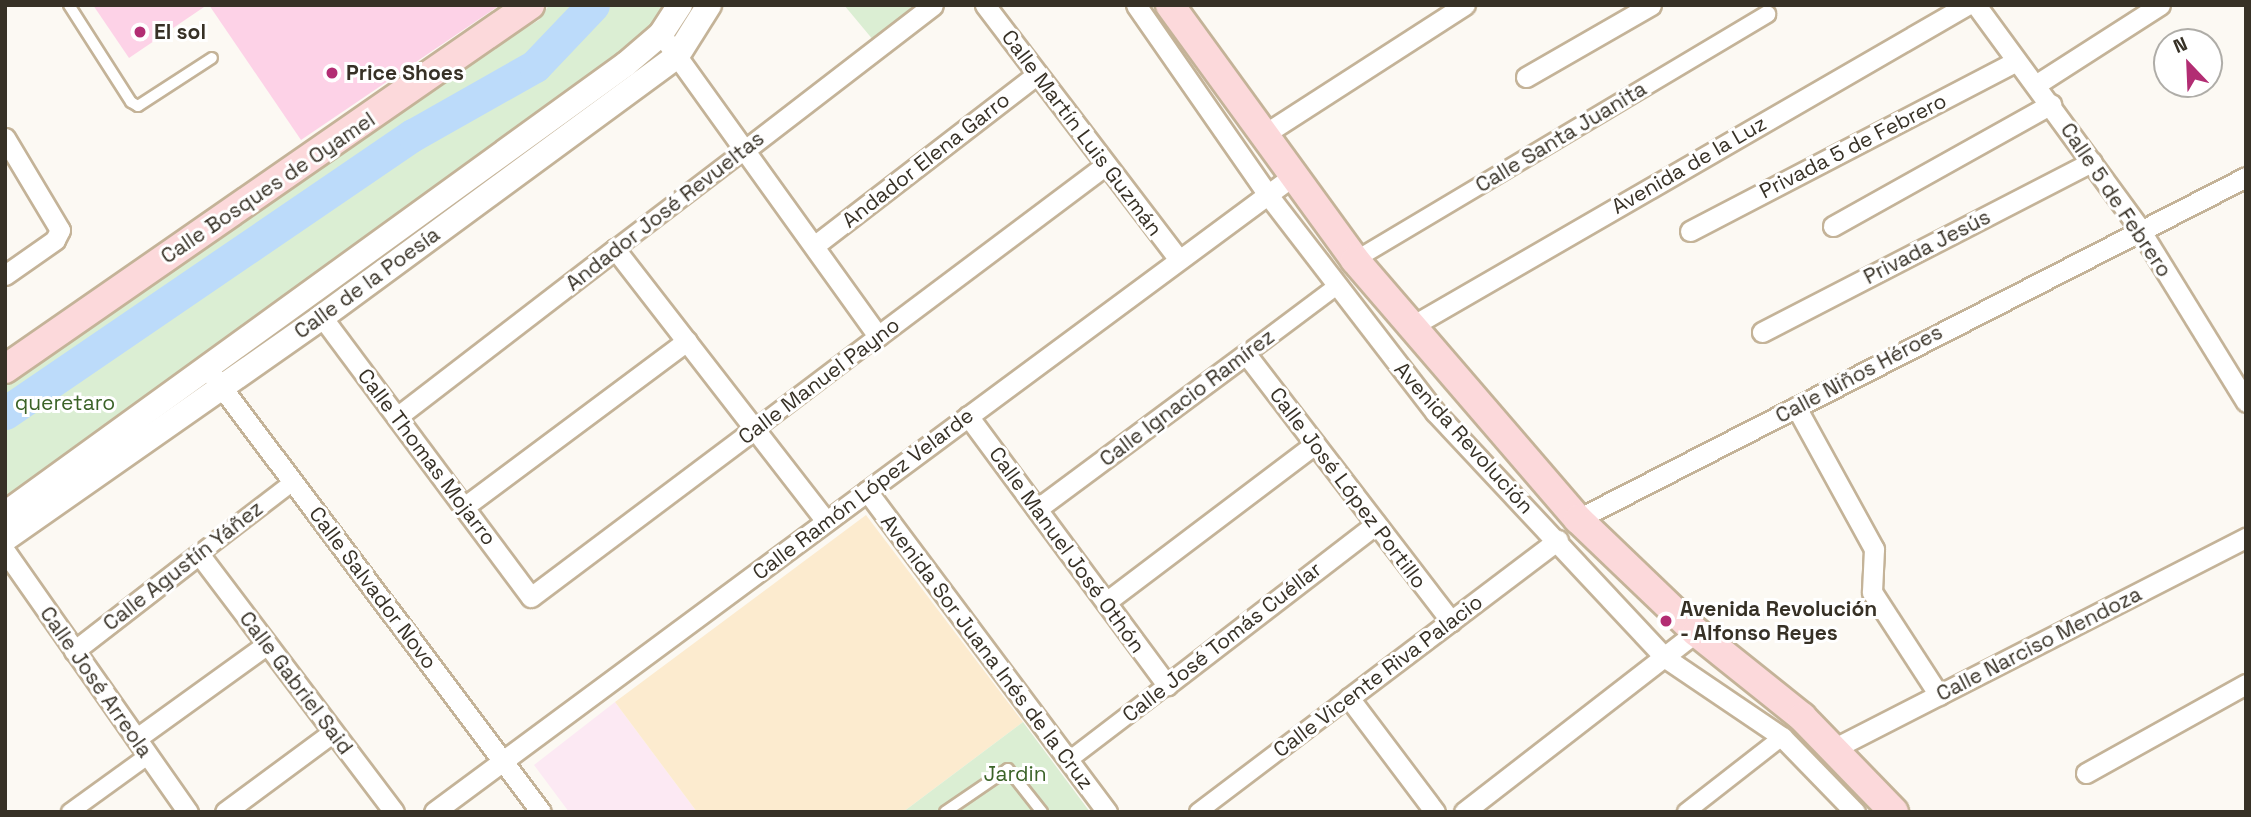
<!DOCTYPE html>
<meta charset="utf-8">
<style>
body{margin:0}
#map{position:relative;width:2251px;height:817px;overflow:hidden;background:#fcf9f3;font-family:"Space Grotesk",sans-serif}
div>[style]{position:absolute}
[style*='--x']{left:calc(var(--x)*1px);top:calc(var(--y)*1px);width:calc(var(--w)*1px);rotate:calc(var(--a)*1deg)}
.commercial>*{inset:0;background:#fce9f3}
.built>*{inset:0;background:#fcebcf}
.green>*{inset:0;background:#dbeed3}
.river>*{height:33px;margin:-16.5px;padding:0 16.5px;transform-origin:16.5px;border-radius:16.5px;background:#bcdbfa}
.building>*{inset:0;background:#fdd2e7}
.roads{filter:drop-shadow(2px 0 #c4b398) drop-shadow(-2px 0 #c4b398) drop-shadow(0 2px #c4b398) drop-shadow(0 -2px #c4b398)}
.service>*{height:10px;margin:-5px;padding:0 5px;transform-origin:5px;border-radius:5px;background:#fff}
.pedestrian>*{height:16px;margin:-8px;padding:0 8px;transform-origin:8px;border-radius:8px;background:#fff}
.minor>*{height:19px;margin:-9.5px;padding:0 9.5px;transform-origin:9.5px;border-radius:9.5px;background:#fff}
.tertiary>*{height:24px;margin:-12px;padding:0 12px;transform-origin:12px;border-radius:12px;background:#fff}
.secondary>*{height:28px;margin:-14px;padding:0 14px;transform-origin:14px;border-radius:14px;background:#fcd9db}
.dots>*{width:19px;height:19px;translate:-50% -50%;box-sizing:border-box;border:4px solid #fff;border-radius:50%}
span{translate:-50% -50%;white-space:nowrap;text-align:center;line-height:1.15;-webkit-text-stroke:6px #fff;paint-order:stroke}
.poi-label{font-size:21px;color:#373126;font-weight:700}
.left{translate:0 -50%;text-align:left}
.street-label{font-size:21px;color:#373126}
.park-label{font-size:21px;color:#3b6328}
.frame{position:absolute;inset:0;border:7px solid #373126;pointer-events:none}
.north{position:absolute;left:2153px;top:28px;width:70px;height:70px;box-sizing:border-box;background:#fff;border:2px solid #afada8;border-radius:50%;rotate:337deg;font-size:19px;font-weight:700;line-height:28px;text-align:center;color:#373126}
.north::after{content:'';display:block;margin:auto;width:24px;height:32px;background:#b22d73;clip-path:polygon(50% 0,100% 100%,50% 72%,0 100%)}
</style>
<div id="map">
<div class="commercial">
<i style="clip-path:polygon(615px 702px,697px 812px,569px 812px,534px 765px)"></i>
</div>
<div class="built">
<i style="clip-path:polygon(866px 515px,1023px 722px,903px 812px,697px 812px,615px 702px)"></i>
</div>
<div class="green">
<i style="clip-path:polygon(549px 5px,680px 5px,586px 92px,5px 513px,5px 380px,359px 126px,539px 20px)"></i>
<i style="clip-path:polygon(844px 5px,911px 5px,919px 16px,879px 47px)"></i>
<i style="clip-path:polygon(1023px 722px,1090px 812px,903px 812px)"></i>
</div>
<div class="river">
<i style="--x:5;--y:413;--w:494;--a:-34.3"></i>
<i style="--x:413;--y:135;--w:140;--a:-29.5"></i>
<i style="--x:535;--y:66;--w:84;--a:-46.4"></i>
</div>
<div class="building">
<i style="clip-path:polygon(93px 5px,207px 5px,129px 58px)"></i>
<i style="clip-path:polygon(209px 5px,500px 5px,301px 140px)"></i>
</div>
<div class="roads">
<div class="service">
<i style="--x:69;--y:5;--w:115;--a:57.4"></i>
<i style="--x:131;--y:102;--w:8;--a:30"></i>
<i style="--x:138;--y:106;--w:88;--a:-33"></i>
<i style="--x:945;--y:812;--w:76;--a:-34.3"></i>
<i style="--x:1008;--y:769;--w:55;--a:51.7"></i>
</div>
<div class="pedestrian">
<i style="--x:615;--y:249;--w:163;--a:-37.3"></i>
<i style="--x:1355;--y:260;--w:480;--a:-30.8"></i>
<i style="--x:1246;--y:354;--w:114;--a:-36.8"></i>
<i style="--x:755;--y:429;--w:154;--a:-37.1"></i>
<i style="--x:199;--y:554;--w:118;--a:-37.5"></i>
<i style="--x:1069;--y:760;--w:123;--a:-37.4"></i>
<i style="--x:70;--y:812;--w:97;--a:-35.8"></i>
<i style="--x:1198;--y:812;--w:189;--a:-37.1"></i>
<i style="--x:1686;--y:812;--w:122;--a:-38"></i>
</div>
<div class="minor">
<i style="--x:985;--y:5;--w:320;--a:52.7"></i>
<i style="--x:1136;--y:5;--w:231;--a:55.2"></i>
<i style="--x:1268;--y:195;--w:274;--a:52.4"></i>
<i style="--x:1435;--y:412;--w:335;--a:46.9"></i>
<i style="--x:1664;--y:657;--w:143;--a:34.1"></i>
<i style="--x:1782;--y:737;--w:105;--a:45.8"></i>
<i style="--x:1976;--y:5;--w:276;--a:53.8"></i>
<i style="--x:2139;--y:228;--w:204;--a:58.4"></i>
<i style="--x:661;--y:34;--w:372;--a:54.3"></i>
<i style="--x:878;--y:336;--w:285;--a:-36.9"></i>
<i style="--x:1526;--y:77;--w:144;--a:-29.9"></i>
<i style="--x:2037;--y:84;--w:146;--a:-32.7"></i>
<i style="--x:1263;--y:135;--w:240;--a:-32.8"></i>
<i style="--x:5;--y:138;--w:107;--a:59.1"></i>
<i style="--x:60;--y:230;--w:11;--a:117"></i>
<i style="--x:55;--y:240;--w:61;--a:145"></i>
<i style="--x:745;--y:150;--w:237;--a:-37.6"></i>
<i style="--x:1833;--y:226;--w:250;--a:-29.2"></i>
<i style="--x:1690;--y:231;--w:366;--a:-27.5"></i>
<i style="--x:814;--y:246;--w:282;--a:-37.6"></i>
<i style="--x:322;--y:317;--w:349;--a:53.3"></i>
<i style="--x:531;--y:597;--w:280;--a:-36.9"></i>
<i style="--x:1412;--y:326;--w:641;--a:-30.04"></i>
<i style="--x:1762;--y:332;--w:371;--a:-27.3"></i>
<i style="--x:214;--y:377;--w:544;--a:53.07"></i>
<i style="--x:1796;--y:407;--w:162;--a:61.2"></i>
<i style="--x:1874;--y:549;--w:43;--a:92.7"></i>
<i style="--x:1872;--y:592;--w:123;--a:57"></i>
<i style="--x:968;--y:416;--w:335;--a:53.5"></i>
<i style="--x:1167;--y:685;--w:264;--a:-37.6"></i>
<i style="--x:397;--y:417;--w:275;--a:-37.6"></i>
<i style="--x:615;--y:249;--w:344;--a:52.2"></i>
<i style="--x:867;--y:491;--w:401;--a:53.2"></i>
<i style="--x:464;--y:507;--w:278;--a:-36.7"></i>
<i style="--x:1037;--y:509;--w:260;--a:-36.6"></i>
<i style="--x:1246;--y:354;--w:337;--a:52.5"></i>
<i style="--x:1578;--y:519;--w:750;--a:-27.11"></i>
<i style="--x:5;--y:551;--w:319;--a:55"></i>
<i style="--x:1106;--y:602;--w:262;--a:-37.1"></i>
<i style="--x:74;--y:651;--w:158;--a:-37.8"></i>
<i style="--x:199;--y:554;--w:323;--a:52.9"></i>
<i style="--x:137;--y:738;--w:159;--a:-35.8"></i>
<i style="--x:1833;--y:749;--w:464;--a:-27.1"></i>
<i style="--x:2086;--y:773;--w:183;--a:-29.1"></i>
<i style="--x:225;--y:812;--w:134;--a:-36.5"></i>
<i style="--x:434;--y:812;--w:1069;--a:-36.52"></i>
<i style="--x:1435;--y:812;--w:143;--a:-127"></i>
<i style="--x:1349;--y:698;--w:262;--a:-37.1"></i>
<i style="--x:1464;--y:812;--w:294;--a:-37.8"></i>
</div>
<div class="tertiary">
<i style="--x:5;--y:514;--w:767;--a:-35.93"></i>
<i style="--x:626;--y:64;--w:46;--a:-40.6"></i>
<i style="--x:661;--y:34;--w:35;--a:-57"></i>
<i style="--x:5;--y:539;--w:387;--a:-35"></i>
<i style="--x:322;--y:317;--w:441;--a:-36.3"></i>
<i style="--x:677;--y:56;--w:60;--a:-57.9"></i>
</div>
<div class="secondary">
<i style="--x:1170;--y:5;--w:315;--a:54"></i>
<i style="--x:1355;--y:260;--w:342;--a:49.3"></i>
<i style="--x:1578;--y:519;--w:163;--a:43.8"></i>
<i style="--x:1696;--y:632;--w:136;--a:38.7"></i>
<i style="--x:1802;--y:717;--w:132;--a:45.9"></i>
<i style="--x:5;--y:369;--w:639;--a:-34.73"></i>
</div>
</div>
<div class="dots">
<i style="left:140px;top:32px;background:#b22d73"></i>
<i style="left:332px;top:73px;background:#b22d73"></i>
<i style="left:1666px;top:621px;background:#b22d73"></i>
</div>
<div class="poi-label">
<span class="left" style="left:154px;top:32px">El sol</span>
<span class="left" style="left:346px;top:73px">Price Shoes</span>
<span class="left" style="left:1680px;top:621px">Avenida Revolución<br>- Alfonso Reyes</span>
</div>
<div class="street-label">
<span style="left:1082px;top:133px;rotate:53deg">Calle Martín Luis Guzmán</span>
<span style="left:1561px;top:137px;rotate:-31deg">Calle Santa Juanita</span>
<span style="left:1853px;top:146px;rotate:-27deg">Privada 5 de Febrero</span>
<span style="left:926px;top:160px;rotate:-38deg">Andador Elena Garro</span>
<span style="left:1689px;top:165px;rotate:-30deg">Avenida de la Luz</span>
<span style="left:268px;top:188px;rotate:-34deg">Calle Bosques de Oyamel</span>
<span style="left:2116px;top:200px;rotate:56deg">Calle 5 de Febrero</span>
<span style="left:665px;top:211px;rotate:-38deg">Andador José Revueltas</span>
<span style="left:1927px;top:247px;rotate:-27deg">Privada Jesús</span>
<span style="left:367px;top:283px;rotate:-36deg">Calle de la Poesía</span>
<span style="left:1859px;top:374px;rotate:-28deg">Calle Niños Héroes</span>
<span style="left:819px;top:381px;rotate:-37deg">Calle Manuel Payno</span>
<span style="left:1187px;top:398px;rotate:-37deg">Calle Ignacio Ramírez</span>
<span style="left:1464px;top:438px;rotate:48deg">Avenida Revolución</span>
<span style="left:427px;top:457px;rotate:53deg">Calle Thomas Mojarro</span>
<span style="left:1348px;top:488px;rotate:53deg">Calle José López Portillo</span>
<span style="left:863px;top:494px;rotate:-37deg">Calle Ramón López Velarde</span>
<span style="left:1067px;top:550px;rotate:54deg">Calle Manuel José Othón</span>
<span style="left:183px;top:566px;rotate:-38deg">Calle Agustín Yáñez</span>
<span style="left:373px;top:588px;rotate:53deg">Calle Salvador Novo</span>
<span style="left:1222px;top:642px;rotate:-38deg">Calle José Tomás Cuéllar</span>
<span style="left:2039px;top:644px;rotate:-27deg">Calle Narciso Mendoza</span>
<span style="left:987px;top:652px;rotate:53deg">Avenida Sor Juana Inés de la Cruz</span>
<span style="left:1378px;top:676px;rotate:-37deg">Calle Vicente Riva Palacio</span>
<span style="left:96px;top:682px;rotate:55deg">Calle José Arreola</span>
<span style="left:296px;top:683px;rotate:53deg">Calle Gabriel Said</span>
</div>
<div class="park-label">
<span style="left:65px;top:403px">queretaro</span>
<span style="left:1015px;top:774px">Jardin</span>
</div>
<div class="frame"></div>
<div class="north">N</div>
</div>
